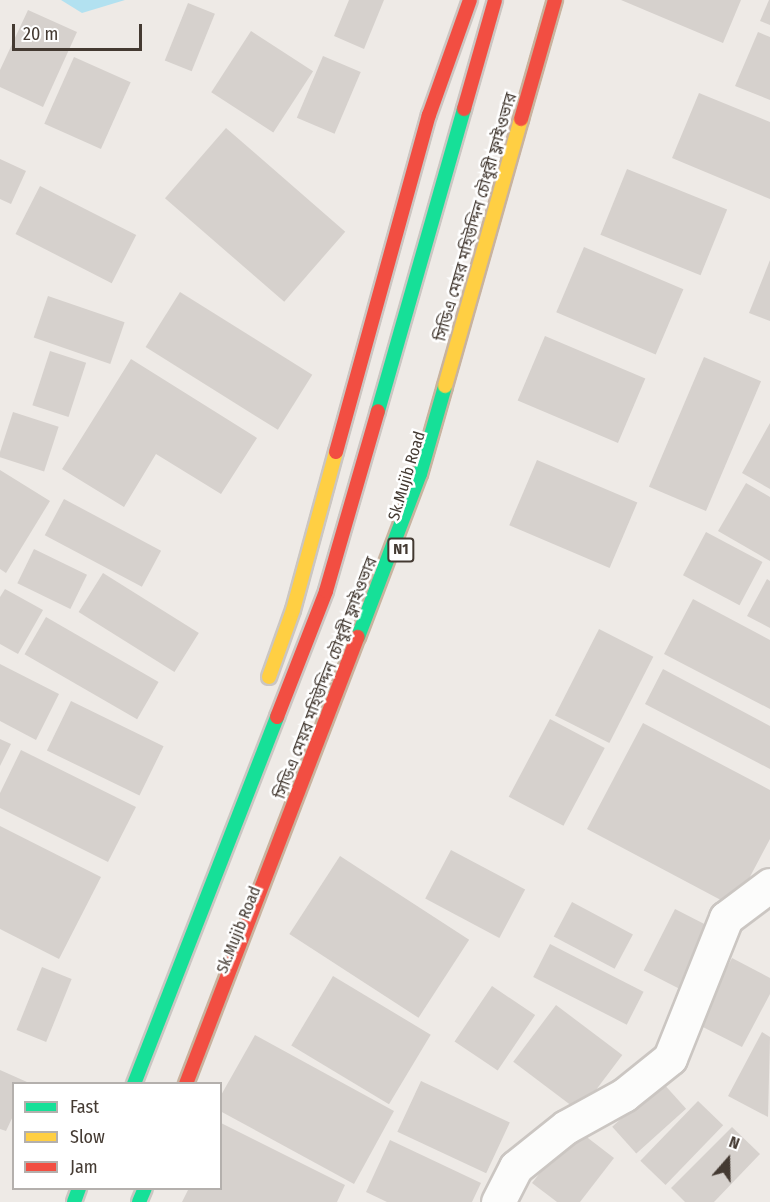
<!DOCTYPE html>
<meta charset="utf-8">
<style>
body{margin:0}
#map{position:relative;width:770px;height:1202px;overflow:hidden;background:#eeeae6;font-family:"Fira Sans Condensed","Noto Sans Bengali",sans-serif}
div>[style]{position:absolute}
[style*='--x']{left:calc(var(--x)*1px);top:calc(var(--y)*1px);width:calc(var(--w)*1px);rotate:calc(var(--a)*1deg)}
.water>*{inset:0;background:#b2e1f0}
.building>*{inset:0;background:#d6d1cd;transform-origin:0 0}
.roads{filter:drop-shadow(2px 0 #cbc6c2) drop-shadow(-2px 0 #cbc6c2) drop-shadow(0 2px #cbc6c2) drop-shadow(0 -2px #cbc6c2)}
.street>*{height:33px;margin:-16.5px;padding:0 16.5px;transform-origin:16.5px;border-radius:16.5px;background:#fcfcfb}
.fast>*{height:14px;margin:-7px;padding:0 7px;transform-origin:7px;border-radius:7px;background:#16e098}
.slow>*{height:14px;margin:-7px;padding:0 7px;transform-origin:7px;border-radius:7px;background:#ffcf43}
.jam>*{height:14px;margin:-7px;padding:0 7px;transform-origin:7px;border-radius:7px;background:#f24e42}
.bridges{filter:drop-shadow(2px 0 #c8b39f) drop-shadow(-2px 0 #c8b39f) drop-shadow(0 2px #c8b39f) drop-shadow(0 -2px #c8b39f)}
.fast-bridge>*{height:14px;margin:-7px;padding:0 7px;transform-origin:7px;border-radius:7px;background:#16e098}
.slow-bridge>*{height:14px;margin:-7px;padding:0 7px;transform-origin:7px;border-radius:7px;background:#ffcf43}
.jam-bridge>*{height:14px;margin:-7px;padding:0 7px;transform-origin:7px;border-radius:7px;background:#f24e42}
span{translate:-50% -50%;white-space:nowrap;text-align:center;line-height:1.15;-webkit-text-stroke:5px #fff;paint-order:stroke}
.shield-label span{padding:2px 4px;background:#fff;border:2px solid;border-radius:4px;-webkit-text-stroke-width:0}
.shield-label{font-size:15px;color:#443a32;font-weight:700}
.street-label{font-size:16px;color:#443a32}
.legend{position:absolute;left:12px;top:1082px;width:210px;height:108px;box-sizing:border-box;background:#fff;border:2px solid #b4b0ad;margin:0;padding:8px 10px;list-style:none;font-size:18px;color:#443a32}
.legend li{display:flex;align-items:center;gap:12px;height:30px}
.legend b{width:30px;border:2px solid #b4b0ad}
.north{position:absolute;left:698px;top:1130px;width:60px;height:60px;-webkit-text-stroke:4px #fff;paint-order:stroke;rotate:20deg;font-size:16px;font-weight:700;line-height:24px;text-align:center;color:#443a32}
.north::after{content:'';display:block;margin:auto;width:21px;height:27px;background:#443a32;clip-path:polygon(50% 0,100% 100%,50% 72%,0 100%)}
.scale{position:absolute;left:12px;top:24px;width:130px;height:27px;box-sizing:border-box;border:3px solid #443a32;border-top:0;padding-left:8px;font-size:18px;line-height:21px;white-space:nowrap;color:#443a32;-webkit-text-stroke:4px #fff;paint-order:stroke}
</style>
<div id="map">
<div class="water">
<i style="clip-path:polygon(61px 0,125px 0,82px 13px)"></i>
</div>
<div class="building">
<i style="clip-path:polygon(349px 0,384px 0,364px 49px,334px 36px)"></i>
<i style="clip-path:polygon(621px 0,741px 0,723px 43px)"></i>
<i style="clip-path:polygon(769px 0,770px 0,770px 25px,760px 21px)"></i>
<i style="left:188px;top:3px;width:29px;height:62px;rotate:22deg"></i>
<i style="clip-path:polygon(28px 10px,77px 32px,43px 107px,0 87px,0 70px)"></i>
<i style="left:251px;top:31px;width:74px;height:73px;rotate:33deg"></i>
<i style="clip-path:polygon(758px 32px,770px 37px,770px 100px,735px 86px)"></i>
<i style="left:323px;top:56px;width:41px;height:67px;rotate:23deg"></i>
<i style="left:74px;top:57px;width:62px;height:73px;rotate:24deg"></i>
<i style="clip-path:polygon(699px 93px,770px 122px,770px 199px,672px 158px)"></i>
<i style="left:226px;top:128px;width:158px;height:93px;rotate:41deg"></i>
<i style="clip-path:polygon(0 159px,26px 171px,11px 204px,0 199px)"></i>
<i style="left:627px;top:169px;width:108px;height:71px;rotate:22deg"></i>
<i style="left:40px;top:186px;width:108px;height:54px;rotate:27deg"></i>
<i style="left:584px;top:247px;width:108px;height:71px;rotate:23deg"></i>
<i style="clip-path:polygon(770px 260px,770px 321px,749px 313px)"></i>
<i style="left:180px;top:292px;width:156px;height:65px;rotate:32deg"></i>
<i style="left:48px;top:296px;width:81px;height:44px;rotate:19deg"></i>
<i style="left:545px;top:336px;width:109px;height:70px;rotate:23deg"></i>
<i style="left:50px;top:351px;width:38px;height:57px;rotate:18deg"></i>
<i style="left:704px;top:357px;width:62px;height:141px;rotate:23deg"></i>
<i style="clip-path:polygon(131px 359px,257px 438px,221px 494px,156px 454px,124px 507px,62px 469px)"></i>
<i style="left:13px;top:412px;width:48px;height:47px;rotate:18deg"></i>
<i style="clip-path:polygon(770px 423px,770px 489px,742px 473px)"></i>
<i style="left:537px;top:460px;width:109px;height:71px;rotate:23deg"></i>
<i style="clip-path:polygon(0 470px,50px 501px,6px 573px,0 569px)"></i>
<i style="clip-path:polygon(746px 483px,770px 497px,770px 561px,718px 531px)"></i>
<i style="left:64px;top:499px;width:110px;height:41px;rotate:28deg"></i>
<i style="left:706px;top:532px;width:64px;height:49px;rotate:28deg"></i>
<i style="left:34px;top:549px;width:59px;height:38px;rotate:26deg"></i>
<i style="left:103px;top:573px;width:113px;height:46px;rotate:32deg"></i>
<i style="clip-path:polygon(767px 579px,770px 581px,770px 628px,747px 616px)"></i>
<i style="clip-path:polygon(5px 589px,43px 610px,18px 654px,0 644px,0 597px)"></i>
<i style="clip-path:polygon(693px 599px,770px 640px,770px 709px,664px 654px)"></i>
<i style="left:46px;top:617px;width:130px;height:43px;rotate:30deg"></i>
<i style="left:599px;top:629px;width:61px;height:97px;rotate:27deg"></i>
<i style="clip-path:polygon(0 664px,59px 694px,36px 740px,0 721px)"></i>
<i style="clip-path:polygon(663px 669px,770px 726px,770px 769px,645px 704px)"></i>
<i style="left:71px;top:701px;width:103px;height:55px;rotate:26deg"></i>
<i style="left:550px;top:719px;width:62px;height:88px;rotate:28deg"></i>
<i style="clip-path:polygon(643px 723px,770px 790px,770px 839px,734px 907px,587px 829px)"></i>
<i style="clip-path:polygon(0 739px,11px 744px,0 766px)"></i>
<i style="clip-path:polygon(21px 750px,136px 807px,108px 862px,0 808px,0 793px)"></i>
<i style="clip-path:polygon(0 826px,101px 877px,59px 959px,0 929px)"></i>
<i style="left:451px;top:850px;width:84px;height:55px;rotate:28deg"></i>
<i style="left:340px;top:856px;width:154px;height:93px;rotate:33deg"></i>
<i style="left:572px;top:902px;width:69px;height:39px;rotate:28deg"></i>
<i style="left:675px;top:909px;width:40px;height:69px;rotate:27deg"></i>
<i style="left:550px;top:944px;width:105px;height:37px;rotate:27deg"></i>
<i style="clip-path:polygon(732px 958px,770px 978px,770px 994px,742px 1047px,697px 1024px)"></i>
<i style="left:42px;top:967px;width:32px;height:68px;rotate:22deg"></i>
<i style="left:333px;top:976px;width:114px;height:81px;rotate:31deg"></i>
<i style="left:492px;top:986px;width:52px;height:67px;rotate:34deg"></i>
<i style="left:556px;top:1005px;width:83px;height:71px;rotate:37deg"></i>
<i style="clip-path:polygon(762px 1032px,770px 1037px,768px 1117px,728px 1096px)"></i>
<i style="clip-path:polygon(255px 1035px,394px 1111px,354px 1184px,220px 1111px,220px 1097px)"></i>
<i style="clip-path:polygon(0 1070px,27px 1082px,14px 1084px,14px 1114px,6px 1131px,0 1129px)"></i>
<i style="left:421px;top:1081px;width:98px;height:56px;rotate:25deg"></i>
<i style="left:662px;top:1082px;width:36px;height:67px;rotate:48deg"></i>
<i style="left:698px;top:1101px;width:35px;height:83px;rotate:44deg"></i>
<i style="clip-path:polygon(221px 1123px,345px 1185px,337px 1202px,182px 1202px,189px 1188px,220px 1188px)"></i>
<i style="clip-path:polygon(732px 1127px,760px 1154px,714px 1202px,685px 1202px,671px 1188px)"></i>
<i style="clip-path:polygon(575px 1128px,614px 1158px,580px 1202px,557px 1202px,532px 1183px)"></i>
<i style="clip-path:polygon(390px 1140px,481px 1183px,472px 1202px,387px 1202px,366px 1192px)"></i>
</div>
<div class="roads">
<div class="street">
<i style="--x:498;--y:1202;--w:39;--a:-63"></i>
<i style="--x:516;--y:1167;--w:64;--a:-38.7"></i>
<i style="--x:566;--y:1127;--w:66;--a:-28.9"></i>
<i style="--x:624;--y:1095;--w:59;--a:-38.8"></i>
<i style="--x:670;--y:1058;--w:151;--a:-68.2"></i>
<i style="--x:726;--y:918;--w:55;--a:-36.9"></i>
</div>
<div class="fast">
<i style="--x:378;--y:411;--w:314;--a:-74.1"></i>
<i style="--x:134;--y:1084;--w:394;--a:-68.7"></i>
<i style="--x:74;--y:1202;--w:15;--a:-70"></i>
<i style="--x:139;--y:1202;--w:15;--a:-67"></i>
</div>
<div class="slow">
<i style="--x:269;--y:677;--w:71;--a:-70.3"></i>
<i style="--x:293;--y:610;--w:164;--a:-74.8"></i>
</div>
<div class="jam">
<i style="--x:464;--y:109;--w:113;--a:-74.1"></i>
<i style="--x:336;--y:452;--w:350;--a:-74.6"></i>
<i style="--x:429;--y:115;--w:122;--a:-70.4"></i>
<i style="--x:277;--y:717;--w:135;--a:-68.7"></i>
<i style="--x:326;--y:591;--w:187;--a:-73.9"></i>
</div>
</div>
<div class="bridges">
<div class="fast-bridge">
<i style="--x:358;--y:637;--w:174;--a:-69.2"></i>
<i style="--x:420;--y:474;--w:91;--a:-74.1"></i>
</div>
<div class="slow-bridge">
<i style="--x:445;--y:386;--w:278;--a:-74.1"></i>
</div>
<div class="jam-bridge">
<i style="--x:521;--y:119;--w:124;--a:-74.1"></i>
<i style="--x:186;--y:1084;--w:479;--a:-69"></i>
</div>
</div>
<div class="shield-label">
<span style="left:401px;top:550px">N1</span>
</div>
<div class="street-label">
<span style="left:476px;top:217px;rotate:-74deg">সিডিএ মেয়র মহিউদ্দিন চৌধুরী ফ্লাইওভার</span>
<span style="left:407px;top:476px;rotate:-73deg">Sk.Mujib Road</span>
<span style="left:326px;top:678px;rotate:-69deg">সিডিএ মেয়র মহিউদ্দিন চৌধুরী ফ্লাইওভার</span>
<span style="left:239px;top:930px;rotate:-68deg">Sk.Mujib Road</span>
</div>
<ul class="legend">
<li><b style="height:8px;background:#16e098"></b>Fast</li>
<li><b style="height:8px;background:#ffcf43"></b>Slow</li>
<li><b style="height:8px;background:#f24e42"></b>Jam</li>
</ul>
<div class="north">N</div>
<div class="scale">20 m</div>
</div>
